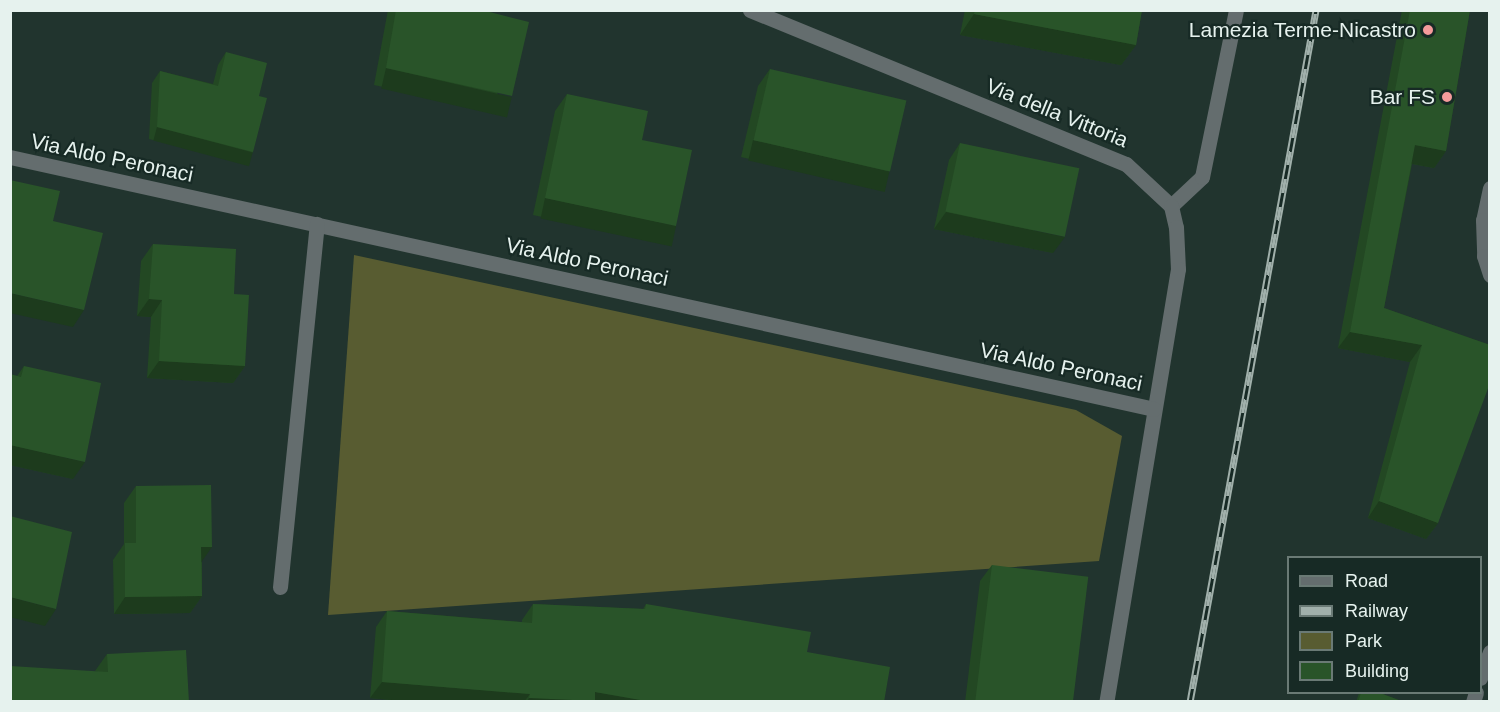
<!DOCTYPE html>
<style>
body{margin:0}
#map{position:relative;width:1500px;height:712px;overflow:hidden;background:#21342e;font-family:Arial,sans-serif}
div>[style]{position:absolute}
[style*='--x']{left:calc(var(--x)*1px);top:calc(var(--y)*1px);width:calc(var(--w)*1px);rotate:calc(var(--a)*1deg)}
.green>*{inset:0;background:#585c31}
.service>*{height:15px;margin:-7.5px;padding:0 7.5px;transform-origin:7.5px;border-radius:7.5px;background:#646d6e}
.minor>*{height:15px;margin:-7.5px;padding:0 7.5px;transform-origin:7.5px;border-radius:7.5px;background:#646d6e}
.tertiary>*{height:15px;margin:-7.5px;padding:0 7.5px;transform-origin:7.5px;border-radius:7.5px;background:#646d6e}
.rail>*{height:7px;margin-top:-3.5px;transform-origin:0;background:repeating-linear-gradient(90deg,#172a25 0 14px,#a1b0ab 0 28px);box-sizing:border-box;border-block:2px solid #a1b0ab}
.wall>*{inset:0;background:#234823}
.shaded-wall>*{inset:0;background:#1d3b1d;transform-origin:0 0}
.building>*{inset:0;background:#295429;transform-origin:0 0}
.dots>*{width:16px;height:16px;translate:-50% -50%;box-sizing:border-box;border:3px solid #172a25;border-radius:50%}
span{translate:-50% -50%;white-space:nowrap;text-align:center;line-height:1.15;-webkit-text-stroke:4.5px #172a25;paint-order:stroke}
.poi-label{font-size:21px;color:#e6f2ee}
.right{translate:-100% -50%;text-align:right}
.street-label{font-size:21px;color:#e6f2ee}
.frame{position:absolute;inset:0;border:12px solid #e6f2ee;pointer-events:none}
.legend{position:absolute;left:1287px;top:556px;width:195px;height:138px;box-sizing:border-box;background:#172a25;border:2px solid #6a7a75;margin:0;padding:8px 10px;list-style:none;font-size:18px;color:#e6f2ee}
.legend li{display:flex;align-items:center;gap:12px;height:30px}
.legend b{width:30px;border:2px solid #6a7a75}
</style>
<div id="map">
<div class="green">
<i style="clip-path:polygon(354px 255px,1076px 410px,1122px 436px,1099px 561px,328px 615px)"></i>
</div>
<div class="service">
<i style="--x:1171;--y:206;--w:42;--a:-43.1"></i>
<i style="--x:1202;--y:177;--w:170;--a:-78.5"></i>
</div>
<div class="minor">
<i style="--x:750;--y:10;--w:406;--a:22.3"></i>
<i style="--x:1126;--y:164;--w:62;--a:43"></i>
<i style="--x:1171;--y:206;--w:22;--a:77"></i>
<i style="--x:1176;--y:227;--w:42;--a:87.3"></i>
<i style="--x:1178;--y:269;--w:439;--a:99.4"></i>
<i style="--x:10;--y:157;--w:1171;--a:12.42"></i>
<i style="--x:280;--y:587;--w:365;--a:-84.2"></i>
</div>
<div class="tertiary">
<i style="--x:1490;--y:188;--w:33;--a:102"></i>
<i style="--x:1483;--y:220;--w:36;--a:88"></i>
<i style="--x:1484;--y:256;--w:20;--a:72"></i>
<i style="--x:1480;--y:678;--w:28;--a:-69"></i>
<i style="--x:1473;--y:702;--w:10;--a:-73"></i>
</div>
<div class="rail">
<i style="--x:1190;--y:702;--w:703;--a:-79.68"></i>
</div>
<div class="wall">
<i style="clip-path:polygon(388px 10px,482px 10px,501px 113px,374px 85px)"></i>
<i style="clip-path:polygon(965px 10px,1142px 10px,1136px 45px,1121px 65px,960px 35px)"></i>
<i style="clip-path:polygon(1402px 10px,1470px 10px,1446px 151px,1434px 168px,1412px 164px,1384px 308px,1490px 345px,1438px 523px,1426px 539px,1368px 518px,1410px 362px,1338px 348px)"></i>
<i style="clip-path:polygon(226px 52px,259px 96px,253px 152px,245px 164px,149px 139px,152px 83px,160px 71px,213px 84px,218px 65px)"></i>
<i style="clip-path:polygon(770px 69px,889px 172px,877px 189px,741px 157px,758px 86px)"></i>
<i style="clip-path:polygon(567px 94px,642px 140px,664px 243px,533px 215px,555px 111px)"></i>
<i style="clip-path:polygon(960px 143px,1053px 253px,934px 229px,949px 160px)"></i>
<i style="clip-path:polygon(153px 244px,234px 294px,245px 366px,233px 383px,147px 378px,151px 317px,137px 316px,141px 261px)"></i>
<i style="clip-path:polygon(24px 366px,73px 479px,10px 465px,10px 374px,17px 376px)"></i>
<i style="clip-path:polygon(136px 486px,202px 562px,202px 596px,190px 613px,114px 614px,113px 560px,124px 544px,124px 503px)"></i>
<i style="clip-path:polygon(992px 565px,1072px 702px,965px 702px,980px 581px)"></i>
<i style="clip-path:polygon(533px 604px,643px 609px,646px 604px,807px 652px,884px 702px,413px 702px,370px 698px,376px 627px,387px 611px,522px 622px,522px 620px)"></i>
<i style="clip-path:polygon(107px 654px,189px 702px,95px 671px)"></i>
<i style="clip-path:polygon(1359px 693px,1380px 693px,1404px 702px,1356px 702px)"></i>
</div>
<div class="shaded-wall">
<i style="clip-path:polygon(974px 14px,1136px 45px,1121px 65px,960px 35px)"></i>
<i style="left:386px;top:68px;width:129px;height:21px;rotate:13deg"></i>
<i style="left:157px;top:127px;width:99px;height:14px;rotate:15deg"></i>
<i style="left:753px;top:140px;width:140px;height:21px;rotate:13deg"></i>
<i style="clip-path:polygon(1415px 145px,1446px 151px,1434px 168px,1403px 162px)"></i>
<i style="left:545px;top:198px;width:134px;height:21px;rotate:12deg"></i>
<i style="clip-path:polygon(946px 212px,1065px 237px,1053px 253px,934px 229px)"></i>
<i style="clip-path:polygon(10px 293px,84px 310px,73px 327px,10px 313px)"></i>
<i style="clip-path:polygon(149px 299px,162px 300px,151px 317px,137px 316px)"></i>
<i style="clip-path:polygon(1350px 332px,1422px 345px,1410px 362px,1338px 348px)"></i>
<i style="clip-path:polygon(159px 361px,245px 366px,233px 383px,147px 378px)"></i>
<i style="clip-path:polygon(10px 445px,85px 462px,73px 479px,10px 465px)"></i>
<i style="clip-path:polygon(1379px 501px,1438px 523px,1426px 539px,1368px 518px)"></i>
<i style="clip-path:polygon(201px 547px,212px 547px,200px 564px)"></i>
<i style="clip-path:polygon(202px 596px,190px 613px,114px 614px,125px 597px)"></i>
<i style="clip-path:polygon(10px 597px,56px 609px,45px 626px,10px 617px)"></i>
<i style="clip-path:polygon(382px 682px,530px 694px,524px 702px,413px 702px,370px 698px)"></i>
<i style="clip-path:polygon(595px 692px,652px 702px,527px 702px,529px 698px)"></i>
</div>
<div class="building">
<i style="clip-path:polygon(396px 10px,482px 10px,529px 22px,512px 96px,386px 68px)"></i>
<i style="clip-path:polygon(975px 10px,1142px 10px,1136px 45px,974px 14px)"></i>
<i style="clip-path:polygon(1410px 10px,1470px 10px,1446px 151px,1415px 145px,1384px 308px,1490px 345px,1490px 383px,1438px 523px,1379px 501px,1422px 345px,1350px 332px)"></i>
<i style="clip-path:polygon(226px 52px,267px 63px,259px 96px,267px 98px,253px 152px,157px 127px,160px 71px,218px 86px)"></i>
<i style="left:770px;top:69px;width:140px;height:73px;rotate:13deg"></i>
<i style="clip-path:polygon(567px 94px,648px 111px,642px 140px,692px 150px,676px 226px,545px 198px)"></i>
<i style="left:960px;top:143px;width:122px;height:70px;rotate:12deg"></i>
<i style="clip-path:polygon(10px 180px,60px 191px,53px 221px,103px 233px,84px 310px,10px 293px)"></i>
<i style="clip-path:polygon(153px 244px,236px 249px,234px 294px,249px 295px,245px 366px,159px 361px,162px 300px,149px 299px)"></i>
<i style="clip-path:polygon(24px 366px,101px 383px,85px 462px,10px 445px,10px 374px,21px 377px)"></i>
<i style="clip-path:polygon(211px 485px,212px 547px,201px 547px,202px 596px,125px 597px,125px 543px,136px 543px,136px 486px)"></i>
<i style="clip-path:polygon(10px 516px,72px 532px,56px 609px,10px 597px)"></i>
<i style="left:992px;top:565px;width:97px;height:138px;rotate:7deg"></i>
<i style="clip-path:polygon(533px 604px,645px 609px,646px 604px,811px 632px,807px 652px,890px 667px,884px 702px,652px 702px,595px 692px,595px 701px,529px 698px,530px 694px,382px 682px,387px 611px,532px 623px)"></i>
<i style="clip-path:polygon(186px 650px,189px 702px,10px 702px,10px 666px,108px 672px,107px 654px)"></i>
<i style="clip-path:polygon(1361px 693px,1380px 693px,1404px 702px,1358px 702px)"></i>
</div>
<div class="dots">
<i style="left:1428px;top:30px;background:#f59b9b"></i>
<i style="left:1447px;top:97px;background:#f59b9b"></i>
</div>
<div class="poi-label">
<span class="right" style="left:1416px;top:30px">Lamezia Terme-Nicastro</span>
<span class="right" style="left:1435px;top:97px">Bar FS</span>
</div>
<div class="street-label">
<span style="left:1057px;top:113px;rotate:22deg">Via della Vittoria</span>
<span style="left:112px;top:158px;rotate:12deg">Via Aldo Peronaci</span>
<span style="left:587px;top:262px;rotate:12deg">Via Aldo Peronaci</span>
<span style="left:1061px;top:367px;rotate:12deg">Via Aldo Peronaci</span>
</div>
<div class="frame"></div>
<ul class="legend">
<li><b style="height:8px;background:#646d6e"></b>Road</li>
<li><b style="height:8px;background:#a1b0ab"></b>Railway</li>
<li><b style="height:16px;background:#585c31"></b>Park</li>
<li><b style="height:16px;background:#295429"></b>Building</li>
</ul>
</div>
